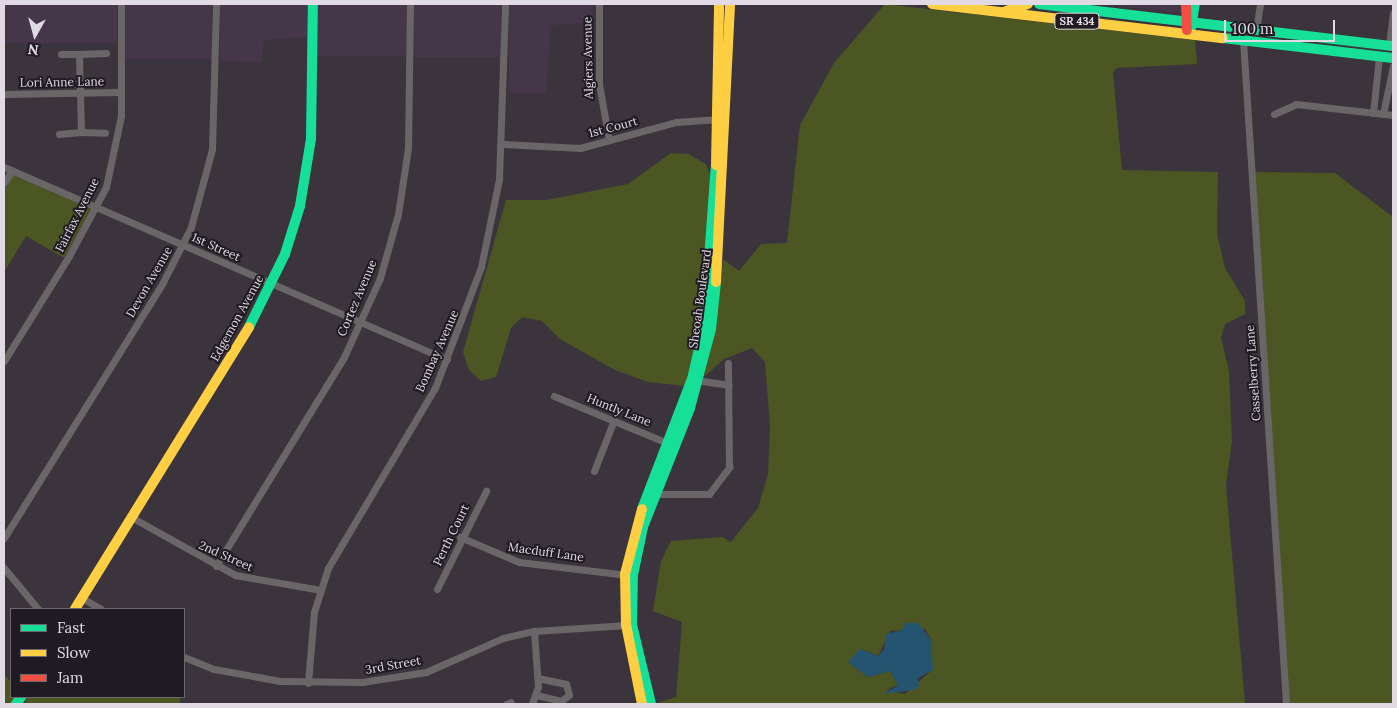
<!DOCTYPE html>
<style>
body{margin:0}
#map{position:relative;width:1397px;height:708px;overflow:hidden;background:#3b343d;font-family:Lora,serif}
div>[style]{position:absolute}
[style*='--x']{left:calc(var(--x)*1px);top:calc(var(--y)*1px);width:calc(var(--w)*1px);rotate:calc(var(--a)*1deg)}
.built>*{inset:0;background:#45364a;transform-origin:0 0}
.green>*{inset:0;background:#4c5622;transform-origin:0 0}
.water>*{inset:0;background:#24546f}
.street>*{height:7px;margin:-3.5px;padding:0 3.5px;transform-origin:3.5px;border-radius:3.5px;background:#6a6668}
.fast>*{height:10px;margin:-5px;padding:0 5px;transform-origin:5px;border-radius:5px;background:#16e098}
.slow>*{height:10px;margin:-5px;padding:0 5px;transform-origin:5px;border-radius:5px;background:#ffcf43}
.jam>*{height:10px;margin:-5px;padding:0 5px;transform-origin:5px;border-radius:5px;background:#f24e42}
span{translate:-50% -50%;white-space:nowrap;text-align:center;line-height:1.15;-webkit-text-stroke:4px #201a22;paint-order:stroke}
.shield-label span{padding:1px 4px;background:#201a22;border:1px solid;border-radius:4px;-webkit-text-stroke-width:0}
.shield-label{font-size:11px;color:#e1dae4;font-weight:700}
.street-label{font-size:12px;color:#e1dae4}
.frame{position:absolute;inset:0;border:5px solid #e1dae4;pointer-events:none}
.legend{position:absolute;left:10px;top:608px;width:175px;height:90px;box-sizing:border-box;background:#201a22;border:1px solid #6d6770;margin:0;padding:6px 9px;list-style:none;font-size:15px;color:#e1dae4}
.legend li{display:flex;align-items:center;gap:10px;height:25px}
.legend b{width:25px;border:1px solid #6d6770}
.north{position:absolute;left:10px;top:10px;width:50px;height:50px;-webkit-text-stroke:4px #201a22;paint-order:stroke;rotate:187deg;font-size:14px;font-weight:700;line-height:20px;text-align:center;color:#e1dae4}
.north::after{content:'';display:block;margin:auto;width:18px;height:22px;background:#e1dae4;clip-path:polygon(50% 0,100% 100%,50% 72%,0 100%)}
.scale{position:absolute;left:1224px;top:20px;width:111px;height:22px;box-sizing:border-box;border:2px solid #e1dae4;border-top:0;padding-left:6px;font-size:15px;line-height:18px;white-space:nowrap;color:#e1dae4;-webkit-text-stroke:4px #201a22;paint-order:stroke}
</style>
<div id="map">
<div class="built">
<i style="left:4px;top:4px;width:113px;height:39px"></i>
<i style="left:125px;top:4px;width:87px;height:55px"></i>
<i style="clip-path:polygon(220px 4px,309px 4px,309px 37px,264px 40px,262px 62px,220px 61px)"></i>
<i style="left:317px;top:4px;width:90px;height:52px"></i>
<i style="clip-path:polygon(414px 4px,501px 4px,501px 74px,499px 57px,414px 57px)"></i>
<i style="clip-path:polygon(509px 4px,593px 4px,592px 23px,551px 25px,546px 93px,509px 93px)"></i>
<i style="clip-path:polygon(1101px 4px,1182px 4px,1181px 13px)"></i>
</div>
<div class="green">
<i style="clip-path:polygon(evenodd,885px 4px,1195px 40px,1197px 64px,1117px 68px,1113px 72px,1122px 170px,1218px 172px,1217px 234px,1225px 268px,1245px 301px,1245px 314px,1225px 324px,1221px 338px,1229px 371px,1232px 441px,1226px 485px,1245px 704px,655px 704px,676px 697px,682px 622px,653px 611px,661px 561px,671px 541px,722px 537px,731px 542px,758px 508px,768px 474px,770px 426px,765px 362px,752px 348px,724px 359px,704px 377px,715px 330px,723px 259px,739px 271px,761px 244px,787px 243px,800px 125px,834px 63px,885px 4px,925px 629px,931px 640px,932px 670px,905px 694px,886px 690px,898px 685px,890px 671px,868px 677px,848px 662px,861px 649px,878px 656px,890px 631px,925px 629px)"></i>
<i style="clip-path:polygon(671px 153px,688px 154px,706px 164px,712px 179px,700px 326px,685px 386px,648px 382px,615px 370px,560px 339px,542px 321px,522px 317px,511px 328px,496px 377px,481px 381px,469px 370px,463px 352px,506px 200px,547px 200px,628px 184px)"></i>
<i style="clip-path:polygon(1255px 172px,1335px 173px,1393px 217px,1393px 704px,1289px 704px)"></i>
<i style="clip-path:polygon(13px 175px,91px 209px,64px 258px,26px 236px,4px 272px,4px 190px)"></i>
<i style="clip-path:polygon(4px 674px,11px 682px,11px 697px,16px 697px,12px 704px,4px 704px)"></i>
<i style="left:26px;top:697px;width:154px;height:9px"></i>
</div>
<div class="water">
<i style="clip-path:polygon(905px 623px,918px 623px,931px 640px,933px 670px,918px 678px,919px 686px,913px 690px,882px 694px,898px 686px,890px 671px,868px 677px,848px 662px,860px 649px,878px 656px,884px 649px,886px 634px,902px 630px)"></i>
</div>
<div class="street">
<i style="--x:599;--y:4;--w:80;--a:90"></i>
<i style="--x:599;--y:84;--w:57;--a:79.9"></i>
<i style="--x:1256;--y:30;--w:26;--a:-81"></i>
<i style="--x:1243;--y:40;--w:665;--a:86.29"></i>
<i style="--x:1389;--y:45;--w:32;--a:-83"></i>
<i style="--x:79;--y:54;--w:27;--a:-2"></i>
<i style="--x:4;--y:94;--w:117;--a:-1"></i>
<i style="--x:1373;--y:113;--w:56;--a:-83.9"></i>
<i style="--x:1274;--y:114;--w:24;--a:-24"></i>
<i style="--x:1296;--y:104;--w:98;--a:6.5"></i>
<i style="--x:1383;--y:114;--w:49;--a:-78.2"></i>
<i style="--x:81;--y:132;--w:24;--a:2"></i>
<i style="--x:59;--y:134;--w:22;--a:-5"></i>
<i style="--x:81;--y:132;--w:78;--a:-91.5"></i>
<i style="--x:79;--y:54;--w:18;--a:180"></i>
<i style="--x:503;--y:144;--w:77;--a:3"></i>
<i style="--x:580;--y:148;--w:99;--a:-15.2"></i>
<i style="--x:676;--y:122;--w:44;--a:-3.9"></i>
<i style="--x:4;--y:167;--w:483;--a:23.5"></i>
<i style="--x:4;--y:183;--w:15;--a:-58"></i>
<i style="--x:4;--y:361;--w:123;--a:-58.2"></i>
<i style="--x:69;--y:256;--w:78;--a:-61.8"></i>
<i style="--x:106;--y:187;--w:73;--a:-78.1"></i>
<i style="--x:121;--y:116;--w:112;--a:-90"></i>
<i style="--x:695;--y:380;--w:34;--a:8"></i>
<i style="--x:554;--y:396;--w:126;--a:22.5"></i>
<i style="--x:594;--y:471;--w:55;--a:-68.6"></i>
<i style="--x:655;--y:494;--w:54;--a:0"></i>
<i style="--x:709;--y:494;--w:34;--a:-53"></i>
<i style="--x:729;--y:467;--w:104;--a:-90.6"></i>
<i style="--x:131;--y:517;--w:119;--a:29.1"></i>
<i style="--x:235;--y:575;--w:87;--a:9.9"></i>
<i style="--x:460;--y:537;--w:64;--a:23"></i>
<i style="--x:519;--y:562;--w:109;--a:6.9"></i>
<i style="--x:4;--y:538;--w:299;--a:-58.1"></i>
<i style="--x:162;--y:284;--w:64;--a:-63"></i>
<i style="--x:191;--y:227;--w:81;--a:-74.9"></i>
<i style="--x:212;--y:149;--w:145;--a:-88.4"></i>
<i style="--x:216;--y:566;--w:245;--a:-58.5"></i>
<i style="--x:344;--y:357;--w:87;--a:-65.5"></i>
<i style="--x:380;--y:278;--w:66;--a:-74.3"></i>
<i style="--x:398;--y:214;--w:67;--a:-81.4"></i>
<i style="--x:408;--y:148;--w:144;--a:-89.2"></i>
<i style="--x:4;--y:568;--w:53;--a:50.3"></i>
<i style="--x:437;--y:589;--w:110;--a:-63.4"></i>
<i style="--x:82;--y:598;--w:22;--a:30"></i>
<i style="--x:184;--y:657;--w:32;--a:22"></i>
<i style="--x:214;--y:669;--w:67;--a:10.3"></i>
<i style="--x:280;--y:681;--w:82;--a:0.7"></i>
<i style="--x:362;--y:682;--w:65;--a:-8.9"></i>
<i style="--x:426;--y:672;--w:84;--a:-23.8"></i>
<i style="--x:503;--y:638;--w:32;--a:-13"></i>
<i style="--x:534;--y:631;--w:94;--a:-3.7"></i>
<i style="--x:308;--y:683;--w:71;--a:-85.2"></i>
<i style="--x:314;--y:612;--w:46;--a:-72.3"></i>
<i style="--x:328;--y:568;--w:209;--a:-59.3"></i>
<i style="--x:435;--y:388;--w:129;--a:-69.2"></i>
<i style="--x:481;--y:267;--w:90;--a:-78.4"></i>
<i style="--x:499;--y:179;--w:175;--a:-88"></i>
<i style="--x:536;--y:695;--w:26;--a:13"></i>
<i style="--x:561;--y:701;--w:10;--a:-37"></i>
<i style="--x:569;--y:695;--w:11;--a:-105"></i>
<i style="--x:566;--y:684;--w:29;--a:-168"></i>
<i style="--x:506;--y:704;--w:5;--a:-22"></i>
<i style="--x:532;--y:704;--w:18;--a:-71"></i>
<i style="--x:538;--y:687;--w:56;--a:-94.1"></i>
</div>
<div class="fast">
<i style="--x:1039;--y:4;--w:356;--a:6.8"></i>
<i style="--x:1191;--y:28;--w:24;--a:-81"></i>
<i style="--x:1223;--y:38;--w:171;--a:6.7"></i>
<i style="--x:249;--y:327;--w:81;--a:-63.7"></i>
<i style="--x:285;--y:254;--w:50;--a:-72.6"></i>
<i style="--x:300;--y:206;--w:68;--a:-80.7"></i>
<i style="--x:311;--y:139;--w:135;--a:-89.2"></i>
<i style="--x:642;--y:509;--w:139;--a:-69"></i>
<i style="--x:692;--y:379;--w:53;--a:-77"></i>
<i style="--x:704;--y:327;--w:162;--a:-85.8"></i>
<i style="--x:16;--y:704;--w:9;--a:-54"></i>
<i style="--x:651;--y:704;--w:81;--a:-103.5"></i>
<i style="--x:632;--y:625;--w:50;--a:-88.9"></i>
<i style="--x:633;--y:575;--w:49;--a:-78.2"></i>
<i style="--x:643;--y:527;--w:128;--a:-68.4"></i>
<i style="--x:690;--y:408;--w:82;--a:-75.1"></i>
<i style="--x:711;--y:329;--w:47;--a:-83.9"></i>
</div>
<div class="slow">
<i style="--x:932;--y:4;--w:293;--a:6.7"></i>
<i style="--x:1006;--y:11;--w:23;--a:-18"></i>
<i style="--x:716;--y:165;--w:161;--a:-88.9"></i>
<i style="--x:716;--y:282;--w:278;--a:-87.1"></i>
<i style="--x:75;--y:609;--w:331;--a:-58.3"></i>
<i style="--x:642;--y:704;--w:81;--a:-101.4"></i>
<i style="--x:626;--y:625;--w:51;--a:-91.1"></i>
<i style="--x:625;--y:574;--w:67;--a:-75.3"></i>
</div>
<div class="jam">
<i style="--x:1186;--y:4;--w:26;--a:88"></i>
</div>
<div class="shield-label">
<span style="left:1077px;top:21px">SR 434</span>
</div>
<div class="street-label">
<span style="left:588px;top:58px;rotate:-91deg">Algiers Avenue</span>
<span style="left:62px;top:82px;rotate:-1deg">Lori Anne Lane</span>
<span style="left:613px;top:127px;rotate:-15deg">1st Court</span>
<span style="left:77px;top:215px;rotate:-63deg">Fairfax Avenue</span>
<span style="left:216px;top:247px;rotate:24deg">1st Street</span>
<span style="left:149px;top:282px;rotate:-60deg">Devon Avenue</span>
<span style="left:357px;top:298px;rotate:-67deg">Cortez Avenue</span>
<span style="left:700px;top:299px;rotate:-82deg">Sheoah Boulevard</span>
<span style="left:237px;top:318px;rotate:-61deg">Edgemon Avenue</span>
<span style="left:437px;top:351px;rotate:-66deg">Bombay Avenue</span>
<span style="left:1253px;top:373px;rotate:-94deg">Casselberry Lane</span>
<span style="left:619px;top:410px;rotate:22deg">Huntly Lane</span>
<span style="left:451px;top:535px;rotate:-64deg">Perth Court</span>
<span style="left:546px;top:552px;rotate:8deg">Macduff Lane</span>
<span style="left:226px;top:556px;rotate:24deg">2nd Street</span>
<span style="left:393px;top:665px;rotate:-10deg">3rd Street</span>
</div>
<div class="frame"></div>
<ul class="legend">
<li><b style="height:6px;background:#16e098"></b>Fast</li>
<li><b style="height:6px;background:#ffcf43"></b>Slow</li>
<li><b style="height:6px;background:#f24e42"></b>Jam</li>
</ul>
<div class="north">N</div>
<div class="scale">100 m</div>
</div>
